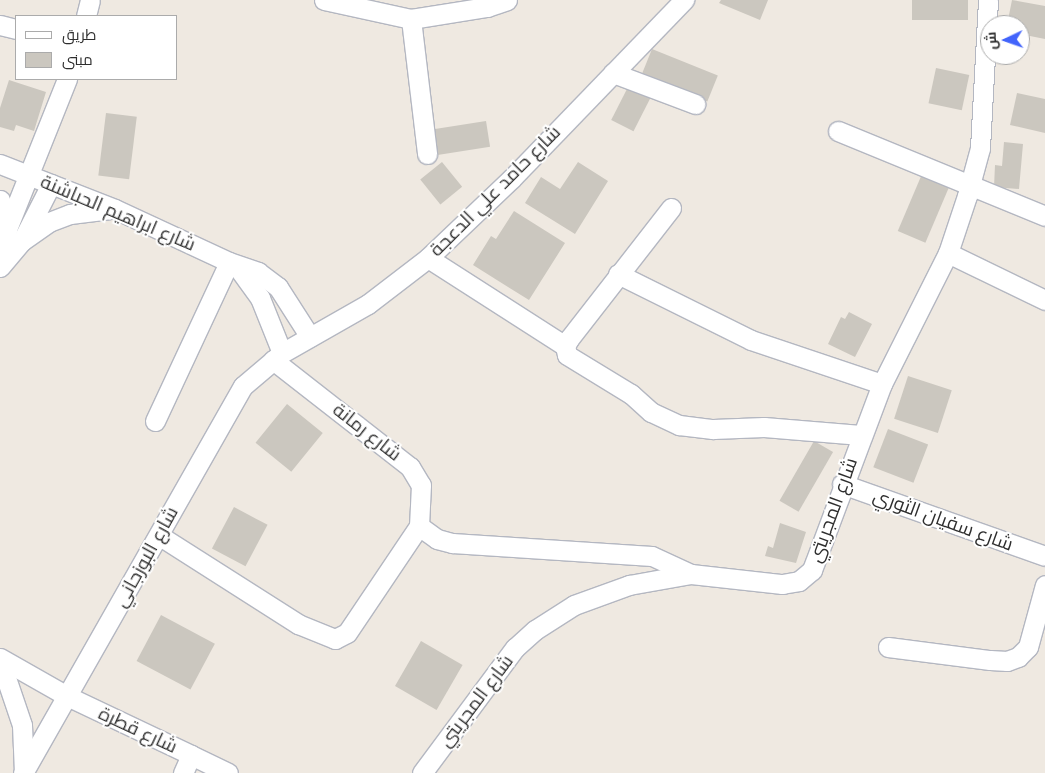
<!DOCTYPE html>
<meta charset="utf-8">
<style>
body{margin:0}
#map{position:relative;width:1045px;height:773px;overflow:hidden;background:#efe9e1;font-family:Mulish,Cairo,sans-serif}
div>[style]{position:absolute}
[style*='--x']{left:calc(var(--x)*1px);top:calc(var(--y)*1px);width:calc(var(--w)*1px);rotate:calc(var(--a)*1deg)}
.building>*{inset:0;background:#cbc7bf;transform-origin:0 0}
.roads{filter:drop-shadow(1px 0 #b4b7c1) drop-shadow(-1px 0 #b4b7c1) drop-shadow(0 1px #b4b7c1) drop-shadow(0 -1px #b4b7c1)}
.minor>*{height:19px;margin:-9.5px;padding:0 9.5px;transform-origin:9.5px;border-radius:9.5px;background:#fff}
span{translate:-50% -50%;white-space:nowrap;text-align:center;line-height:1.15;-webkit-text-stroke:4px #fff;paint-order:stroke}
.street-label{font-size:19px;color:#2e2e2e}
.legend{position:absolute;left:15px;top:15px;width:162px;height:65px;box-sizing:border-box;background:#fff;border:1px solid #ababab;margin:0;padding:6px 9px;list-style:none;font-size:15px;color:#2e2e2e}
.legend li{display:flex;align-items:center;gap:10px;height:25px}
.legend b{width:25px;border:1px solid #ababab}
.north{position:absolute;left:980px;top:15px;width:50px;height:50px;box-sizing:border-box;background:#fff;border:1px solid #ababab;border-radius:50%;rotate:267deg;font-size:14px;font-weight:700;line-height:20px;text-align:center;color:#2e2e2e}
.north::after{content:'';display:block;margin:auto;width:18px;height:22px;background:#4264fb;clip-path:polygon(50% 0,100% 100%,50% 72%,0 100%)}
</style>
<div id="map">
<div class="building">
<i style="clip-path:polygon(721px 0,768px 0,760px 20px,719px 3px)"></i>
<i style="left:912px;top:0;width:56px;height:20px"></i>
<i style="clip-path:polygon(1012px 0,1045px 6px,1045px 39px,1020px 34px,1020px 25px,1007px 25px)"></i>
<i style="left:652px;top:49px;width:71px;height:28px;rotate:22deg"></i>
<i style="left:936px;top:68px;width:34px;height:36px;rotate:12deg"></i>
<i style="clip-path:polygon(9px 80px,46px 92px,34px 131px,16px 125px,14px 131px,0 127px,0 108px)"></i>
<i style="left:628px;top:87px;width:25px;height:37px;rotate:27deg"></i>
<i style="clip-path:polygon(1017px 93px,1045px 99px,1045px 133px,1010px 125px)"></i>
<i style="left:106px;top:113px;width:31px;height:63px;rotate:7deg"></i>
<i style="left:486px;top:121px;width:26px;height:58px;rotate:81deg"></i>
<i style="clip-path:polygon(1004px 142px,1023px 144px,1019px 189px,994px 187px,995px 165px,1002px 166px)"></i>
<i style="left:442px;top:162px;width:32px;height:28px;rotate:51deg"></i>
<i style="clip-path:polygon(578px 162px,608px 181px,575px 234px,525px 203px,541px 177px,560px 189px)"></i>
<i style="left:922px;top:174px;width:30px;height:62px;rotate:23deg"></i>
<i style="clip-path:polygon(514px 211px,565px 243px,529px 300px,473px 265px,491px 236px,496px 239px)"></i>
<i style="clip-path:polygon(849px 312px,872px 324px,855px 357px,828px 344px,841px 317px,845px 319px)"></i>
<i style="left:908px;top:376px;width:46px;height:45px;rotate:18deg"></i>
<i style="left:287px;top:404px;width:46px;height:50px;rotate:39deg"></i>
<i style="left:888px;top:429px;width:43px;height:41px;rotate:21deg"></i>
<i style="left:814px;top:441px;width:22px;height:69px;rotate:30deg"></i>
<i style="left:234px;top:507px;width:38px;height:47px;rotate:28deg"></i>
<i style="clip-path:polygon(780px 523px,806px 532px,796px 563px,765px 556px,768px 546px,773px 548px)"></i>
<i style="left:161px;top:615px;width:61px;height:52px;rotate:28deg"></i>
<i style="left:421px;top:641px;width:48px;height:52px;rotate:30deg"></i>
</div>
<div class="roads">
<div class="minor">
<i style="--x:324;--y:0;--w:89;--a:12.3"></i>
<i style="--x:411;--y:19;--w:77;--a:-9"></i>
<i style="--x:487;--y:7;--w:21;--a:-19"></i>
<i style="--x:86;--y:16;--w:16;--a:-76"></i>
<i style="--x:411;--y:19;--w:136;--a:83.2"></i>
<i style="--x:0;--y:25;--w:16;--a:14"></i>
<i style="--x:613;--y:73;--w:88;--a:20.7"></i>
<i style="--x:838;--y:131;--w:224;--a:22.3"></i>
<i style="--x:0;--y:164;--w:123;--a:21.4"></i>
<i style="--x:115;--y:209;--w:126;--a:24.9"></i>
<i style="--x:229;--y:262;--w:31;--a:19"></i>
<i style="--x:258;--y:272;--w:25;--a:37"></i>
<i style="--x:278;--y:287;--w:59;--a:57.4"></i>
<i style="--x:0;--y:200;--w:30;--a:76"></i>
<i style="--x:671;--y:208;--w:166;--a:127.9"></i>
<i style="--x:569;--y:339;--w:8;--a:120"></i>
<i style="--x:565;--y:346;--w:9;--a:77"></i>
<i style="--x:567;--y:355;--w:75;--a:31.4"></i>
<i style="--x:631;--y:394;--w:27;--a:42"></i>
<i style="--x:651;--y:412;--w:31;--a:25"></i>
<i style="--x:679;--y:425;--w:34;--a:7"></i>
<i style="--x:713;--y:429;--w:51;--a:-2.2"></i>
<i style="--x:764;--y:427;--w:97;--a:4.7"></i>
<i style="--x:22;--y:241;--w:33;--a:-35"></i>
<i style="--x:49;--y:222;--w:22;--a:-21"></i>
<i style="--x:70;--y:214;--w:39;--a:-7"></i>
<i style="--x:948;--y:253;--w:108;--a:25.9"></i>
<i style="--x:0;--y:257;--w:29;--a:-76"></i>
<i style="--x:7;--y:229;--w:162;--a:-68.2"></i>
<i style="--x:428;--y:258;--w:163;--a:32.7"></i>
<i style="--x:236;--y:265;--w:41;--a:54"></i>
<i style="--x:260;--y:298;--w:59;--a:68.2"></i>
<i style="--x:0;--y:267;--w:34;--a:-50"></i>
<i style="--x:22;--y:241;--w:64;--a:-63"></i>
<i style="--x:618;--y:274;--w:148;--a:26.4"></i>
<i style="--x:751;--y:340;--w:138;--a:18.6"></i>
<i style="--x:273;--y:360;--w:174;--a:38"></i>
<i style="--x:410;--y:467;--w:21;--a:59"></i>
<i style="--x:421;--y:485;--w:41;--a:92.8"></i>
<i style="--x:155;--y:421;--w:175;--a:-65"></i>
<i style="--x:842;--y:484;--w:215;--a:19.5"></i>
<i style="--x:419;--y:526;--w:22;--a:36"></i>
<i style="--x:437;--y:539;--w:16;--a:15"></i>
<i style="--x:452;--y:543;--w:200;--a:3.7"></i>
<i style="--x:652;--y:556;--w:43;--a:24.8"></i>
<i style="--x:160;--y:536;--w:164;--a:32.5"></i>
<i style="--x:298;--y:624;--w:40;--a:22"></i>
<i style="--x:335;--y:639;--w:13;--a:-27"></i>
<i style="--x:347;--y:633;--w:129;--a:-56.1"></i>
<i style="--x:888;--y:647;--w:103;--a:7.3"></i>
<i style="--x:990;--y:660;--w:17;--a:3"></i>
<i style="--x:1007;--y:661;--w:12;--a:-20"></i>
<i style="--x:1018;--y:657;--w:14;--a:-45"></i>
<i style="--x:1028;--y:647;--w:64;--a:-74.7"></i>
<i style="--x:0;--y:658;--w:77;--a:29.6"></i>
<i style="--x:67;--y:696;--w:137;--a:25.4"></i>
<i style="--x:191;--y:755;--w:20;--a:114"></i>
<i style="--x:0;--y:660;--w:69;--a:71.3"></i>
<i style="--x:22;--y:725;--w:47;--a:87.6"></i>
<i style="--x:191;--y:755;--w:41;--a:25.9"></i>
<i style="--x:23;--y:773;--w:445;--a:-60.4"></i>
<i style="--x:243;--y:386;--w:51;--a:-40.2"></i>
<i style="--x:282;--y:353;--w:99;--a:-29.7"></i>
<i style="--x:368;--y:304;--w:76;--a:-37.5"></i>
<i style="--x:428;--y:258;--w:116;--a:-43.6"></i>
<i style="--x:512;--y:178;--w:248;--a:-46"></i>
<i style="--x:422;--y:773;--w:156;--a:-53.4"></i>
<i style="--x:515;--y:648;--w:27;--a:-42"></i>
<i style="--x:535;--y:630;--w:46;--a:-32.7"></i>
<i style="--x:574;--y:605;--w:59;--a:-20"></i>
<i style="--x:629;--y:585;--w:63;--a:-10.1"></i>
<i style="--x:691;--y:574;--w:92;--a:6.3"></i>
<i style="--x:782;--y:584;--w:17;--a:-10"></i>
<i style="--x:799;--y:581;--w:17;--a:-40"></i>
<i style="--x:812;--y:570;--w:199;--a:-69.4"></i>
<i style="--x:882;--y:384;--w:147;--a:-63.3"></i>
<i style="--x:948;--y:253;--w:60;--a:-71.6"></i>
<i style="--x:967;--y:196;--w:50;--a:-74.8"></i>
<i style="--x:980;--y:148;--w:148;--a:-86.9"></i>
</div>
</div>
<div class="street-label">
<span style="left:495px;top:191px;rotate:-45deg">شارع حامد علي الدعجة</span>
<span style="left:118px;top:213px;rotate:23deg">شارع ابراهيم الحباشنة</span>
<span style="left:367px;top:432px;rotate:38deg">شارع رمانة</span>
<span style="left:833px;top:510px;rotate:-70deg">شارع المجريتي</span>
<span style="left:943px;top:520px;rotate:20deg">شارع سفيان الثوري</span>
<span style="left:146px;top:557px;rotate:-61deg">شارع البوزجاني</span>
<span style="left:476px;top:701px;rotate:-53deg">شارع المجريتي</span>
<span style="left:138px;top:730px;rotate:25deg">شارع قطرة</span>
</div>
<ul class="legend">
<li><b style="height:6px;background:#fff"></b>طريق</li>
<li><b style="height:14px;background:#cbc7bf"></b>مبنى</li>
</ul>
<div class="north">ش</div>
</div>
